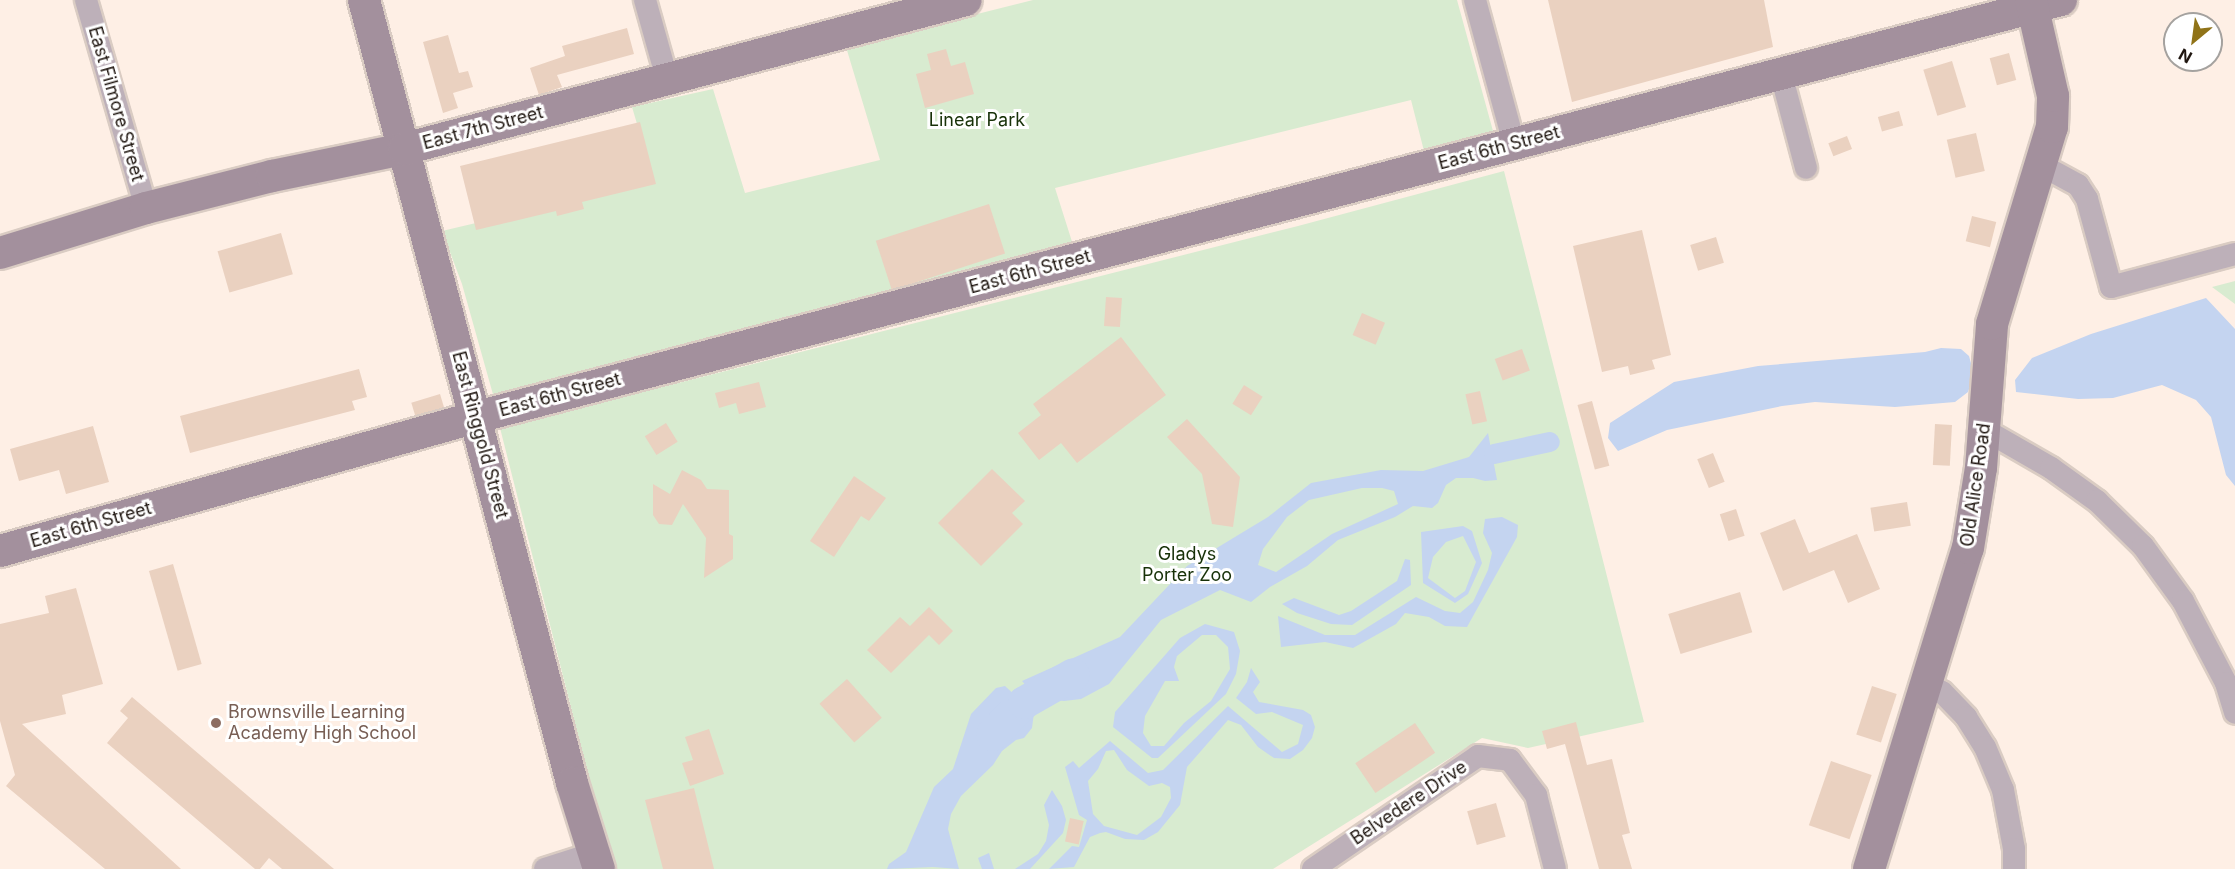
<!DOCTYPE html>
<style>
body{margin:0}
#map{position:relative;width:2235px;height:869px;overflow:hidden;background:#feefe5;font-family:Inter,sans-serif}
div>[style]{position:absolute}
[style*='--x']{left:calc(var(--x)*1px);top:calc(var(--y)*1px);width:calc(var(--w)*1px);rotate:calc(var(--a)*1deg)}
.green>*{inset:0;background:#d8ebd0}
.water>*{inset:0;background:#c4d4f0}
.canal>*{height:20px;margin:-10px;padding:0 10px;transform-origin:10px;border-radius:10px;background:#c4d4f0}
.river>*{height:33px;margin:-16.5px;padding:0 16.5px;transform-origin:16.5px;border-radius:16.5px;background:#c4d4f0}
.building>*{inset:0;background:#ead1c0;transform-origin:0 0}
.roads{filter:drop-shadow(2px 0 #daccc3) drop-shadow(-2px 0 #daccc3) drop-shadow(0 2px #daccc3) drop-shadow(0 -2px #daccc3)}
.street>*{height:22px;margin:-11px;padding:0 11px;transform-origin:11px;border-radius:11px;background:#bdb0b9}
.secondary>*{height:32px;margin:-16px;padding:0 16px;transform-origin:16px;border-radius:16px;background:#a3909d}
.dots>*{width:16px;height:16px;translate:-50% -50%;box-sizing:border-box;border:3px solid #fff;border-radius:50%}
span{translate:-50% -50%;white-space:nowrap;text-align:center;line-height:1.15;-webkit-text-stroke:6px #fff;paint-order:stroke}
.street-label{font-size:18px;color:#1f1610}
.park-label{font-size:18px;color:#173108}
.education-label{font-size:18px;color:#785e54}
.left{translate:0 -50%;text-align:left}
.north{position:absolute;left:2163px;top:12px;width:60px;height:60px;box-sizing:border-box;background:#fff;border:2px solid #a5a29f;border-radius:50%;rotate:209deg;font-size:16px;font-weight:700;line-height:24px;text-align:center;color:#1f1610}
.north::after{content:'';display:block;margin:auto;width:21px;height:27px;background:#907318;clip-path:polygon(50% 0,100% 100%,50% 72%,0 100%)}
</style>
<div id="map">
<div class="green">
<i style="clip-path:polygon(1033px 0,1457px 0,1493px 131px,1424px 151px,1411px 100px,1055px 188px,1074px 248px,494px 398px,462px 284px,442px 231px,654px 181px,632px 107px,713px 89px,745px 193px,880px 160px,846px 47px)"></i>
<i style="clip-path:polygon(1504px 171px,1644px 722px,1528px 748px,1482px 738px,1273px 869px,612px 869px,500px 428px,1298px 226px)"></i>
<i style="clip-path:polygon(2235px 281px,2235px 304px,2212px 287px)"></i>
</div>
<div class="water">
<i style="clip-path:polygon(2206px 298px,2235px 329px,2235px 486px,2226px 475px,2211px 417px,2196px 400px,2162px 385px,2113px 398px,2078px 399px,2016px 392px,2015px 380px,2032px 358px,2091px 334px)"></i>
<i style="clip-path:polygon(1941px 348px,1961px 349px,1969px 356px,1974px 374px,1968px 392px,1955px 402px,1895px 407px,1815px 402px,1782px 406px,1667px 430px,1618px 451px,1608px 438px,1610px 423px,1674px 382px,1758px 366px,1925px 352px)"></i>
<i style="clip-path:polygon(evenodd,1488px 433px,1497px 480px,1485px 481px,1473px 478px,1456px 478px,1446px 485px,1438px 503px,1432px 508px,1413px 506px,1395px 517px,1338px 540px,1307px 566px,1270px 587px,1251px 602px,1220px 590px,1161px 620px,1109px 684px,1081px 699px,1064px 701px,1037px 698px,1022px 681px,1120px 637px,1187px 566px,1268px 517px,1311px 483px,1381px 470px,1423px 471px,1469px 457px,1488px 433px,1362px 488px,1382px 488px,1394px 491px,1398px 504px,1332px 534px,1276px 572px,1258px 565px,1263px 549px,1287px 517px,1309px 500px,1362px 488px)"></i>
<i style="clip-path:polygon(1502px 517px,1518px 525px,1517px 537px,1467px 627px,1445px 626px,1429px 617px,1405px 613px,1396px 624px,1353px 648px,1325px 642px,1281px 647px,1278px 616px,1325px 635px,1355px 635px,1416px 597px,1445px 611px,1460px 613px,1473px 602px,1488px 570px,1492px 553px,1483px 533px,1485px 519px)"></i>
<i style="clip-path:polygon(evenodd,1463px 526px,1472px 531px,1482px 563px,1468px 594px,1455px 603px,1423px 583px,1421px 532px,1463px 526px,1463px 536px,1476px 562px,1465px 591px,1455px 598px,1428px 578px,1433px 557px,1446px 542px,1463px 536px)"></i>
<i style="clip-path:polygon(1405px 559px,1410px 560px,1411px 585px,1352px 625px,1331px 624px,1297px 613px,1282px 604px,1294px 598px,1339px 615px,1351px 611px,1397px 581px)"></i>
<i style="clip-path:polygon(evenodd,1205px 624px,1234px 632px,1240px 651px,1236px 674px,1226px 694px,1158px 758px,1152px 758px,1113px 727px,1115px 712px,1180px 638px,1205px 624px,1202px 635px,1216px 635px,1228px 647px,1230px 669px,1211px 701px,1184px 723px,1164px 746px,1151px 746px,1143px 733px,1145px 716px,1165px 681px,1179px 681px,1174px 667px,1177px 656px,1202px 635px)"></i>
<i style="clip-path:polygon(evenodd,1251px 668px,1260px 682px,1253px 692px,1259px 702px,1303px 710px,1311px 715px,1315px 727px,1312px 738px,1303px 750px,1290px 759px,1274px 758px,1258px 747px,1241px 725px,1228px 720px,1187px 767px,1180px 805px,1158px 832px,1144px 840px,1125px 839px,1106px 832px,1100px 833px,1090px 837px,1074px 867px,1049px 869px,1072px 846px,1079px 847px,1087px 820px,1079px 815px,1065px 767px,1073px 761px,1079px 768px,1110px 741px,1148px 773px,1163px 770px,1228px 706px,1282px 752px,1298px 744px,1303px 725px,1272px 712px,1256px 714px,1236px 698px,1247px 682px,1251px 668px,1114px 750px,1127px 770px,1149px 786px,1162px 783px,1170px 787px,1171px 798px,1161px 817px,1137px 835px,1104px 826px,1093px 814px,1088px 781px,1098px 769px,1106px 751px,1114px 750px)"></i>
<i style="clip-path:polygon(1005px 686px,1034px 713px,1032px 728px,1024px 738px,1016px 740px,1002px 751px,993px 765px,961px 796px,951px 814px,948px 829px,959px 869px,933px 867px,887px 869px,889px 864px,906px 852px,934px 787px,953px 769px,971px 714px,996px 688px)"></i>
<i style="clip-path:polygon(1052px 790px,1062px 806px,1066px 820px,1063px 833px,1030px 869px,1015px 869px,1038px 854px,1046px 841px,1049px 825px,1044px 805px)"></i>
<i style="clip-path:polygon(989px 853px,994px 869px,982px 869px,978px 858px)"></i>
</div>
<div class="canal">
<i style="--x:1494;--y:454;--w:57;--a:-12.1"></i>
</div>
<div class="river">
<i style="--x:992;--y:734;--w:45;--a:-45"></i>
<i style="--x:1024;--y:702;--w:56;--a:-29.7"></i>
</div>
<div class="building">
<i style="clip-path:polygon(1548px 0,1764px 0,1773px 47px,1572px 102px)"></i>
<i style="clip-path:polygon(627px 28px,634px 54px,557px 75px,562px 87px,539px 95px,530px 68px,565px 56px,562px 46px)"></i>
<i style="clip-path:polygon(448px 35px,459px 73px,468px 71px,473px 87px,453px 93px,458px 108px,443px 113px,423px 42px)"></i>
<i style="clip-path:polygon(946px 49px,951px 66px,965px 62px,974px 94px,925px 108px,916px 74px,931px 70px,927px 54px)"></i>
<i style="left:2009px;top:53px;width:28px;height:20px;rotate:75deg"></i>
<i style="left:1952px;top:61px;width:48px;height:30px;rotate:73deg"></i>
<i style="left:1899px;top:111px;width:15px;height:22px;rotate:74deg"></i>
<i style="clip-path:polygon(640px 122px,656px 184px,582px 202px,584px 209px,557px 216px,556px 211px,476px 230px,460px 166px)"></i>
<i style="left:1976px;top:133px;width:39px;height:30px;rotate:77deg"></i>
<i style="left:1847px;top:136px;width:14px;height:20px;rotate:69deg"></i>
<i style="left:989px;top:204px;width:52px;height:119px;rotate:72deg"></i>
<i style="left:1972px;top:216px;width:25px;height:26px;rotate:14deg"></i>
<i style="clip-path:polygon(1642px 230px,1671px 355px,1652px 360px,1655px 369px,1630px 375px,1628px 366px,1602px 372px,1573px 246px)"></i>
<i style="left:281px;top:233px;width:43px;height:66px;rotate:74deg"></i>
<i style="left:1716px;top:237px;width:27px;height:27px;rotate:73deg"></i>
<i style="left:1106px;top:297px;width:16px;height:29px;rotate:4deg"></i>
<i style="left:1362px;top:313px;width:25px;height:24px;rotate:23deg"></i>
<i style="clip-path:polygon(1121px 337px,1166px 395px,1077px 463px,1061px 443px,1039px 460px,1018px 433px,1041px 415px,1033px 404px)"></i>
<i style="left:1522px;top:349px;width:23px;height:29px;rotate:70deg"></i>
<i style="clip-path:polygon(359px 369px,367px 397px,352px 401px,355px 410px,190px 453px,180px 416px)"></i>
<i style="clip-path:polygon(759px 382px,766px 407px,739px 414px,736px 403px,719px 408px,715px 393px)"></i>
<i style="left:1244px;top:385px;width:22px;height:22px;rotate:32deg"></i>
<i style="left:1480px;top:391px;width:31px;height:15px;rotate:77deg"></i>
<i style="left:440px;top:394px;width:14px;height:30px;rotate:73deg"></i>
<i style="left:1592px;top:401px;width:67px;height:15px;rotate:75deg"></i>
<i style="clip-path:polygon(1187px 419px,1240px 477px,1233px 527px,1212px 524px,1202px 474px,1167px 437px)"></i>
<i style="left:666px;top:423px;width:22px;height:25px;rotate:58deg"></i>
<i style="left:1935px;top:424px;width:17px;height:41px;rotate:3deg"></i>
<i style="clip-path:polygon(93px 426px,109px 482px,66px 494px,59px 470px,19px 481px,10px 449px)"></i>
<i style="left:1713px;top:453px;width:31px;height:17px;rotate:68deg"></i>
<i style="clip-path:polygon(992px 469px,1025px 501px,1012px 513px,1023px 524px,981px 566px,938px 523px)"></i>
<i style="clip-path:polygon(682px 470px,701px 480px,707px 489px,729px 490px,729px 534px,733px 536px,733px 559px,704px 578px,706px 538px,683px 504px,672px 525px,659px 524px,653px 515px,653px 484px,670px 494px)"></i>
<i style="clip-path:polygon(854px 476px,886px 498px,869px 521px,861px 516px,834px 557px,810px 541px)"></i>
<i style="left:1907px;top:502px;width:24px;height:37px;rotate:81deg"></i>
<i style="left:1736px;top:509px;width:28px;height:17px;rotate:72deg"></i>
<i style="clip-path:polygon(1795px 519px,1809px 553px,1857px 534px,1880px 589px,1848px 603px,1834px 570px,1783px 591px,1760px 533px)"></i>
<i style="left:173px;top:564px;width:104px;height:25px;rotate:74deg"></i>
<i style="clip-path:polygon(76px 588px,103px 684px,62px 695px,66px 714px,22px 724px,181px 869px,105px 869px,6px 786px,15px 775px,0 721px,0 624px,49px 613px,45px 596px)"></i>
<i style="left:1740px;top:592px;width:42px;height:75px;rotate:73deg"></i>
<i style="clip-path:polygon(929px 607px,953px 631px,939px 645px,929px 635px,891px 673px,867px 650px,900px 617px,910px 626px)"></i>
<i style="left:847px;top:679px;width:52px;height:37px;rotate:48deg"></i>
<i style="left:1872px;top:686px;width:26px;height:51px;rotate:18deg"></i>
<i style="clip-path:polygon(132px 697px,308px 847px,334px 869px,282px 869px,269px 858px,260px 869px,255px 869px,107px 743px,128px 718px,120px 711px)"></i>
<i style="clip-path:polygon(1576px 722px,1587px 765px,1612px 759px,1630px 833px,1622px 835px,1632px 869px,1599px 869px,1565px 744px,1547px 749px,1542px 731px)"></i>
<i style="left:1415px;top:723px;width:36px;height:72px;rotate:56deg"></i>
<i style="clip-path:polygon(709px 729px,724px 774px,690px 786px,682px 763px,693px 760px,685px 737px)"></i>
<i style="left:1831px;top:761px;width:43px;height:68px;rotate:19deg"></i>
<i style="clip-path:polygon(694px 788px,714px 869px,663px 869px,645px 800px)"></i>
<i style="left:1496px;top:803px;width:35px;height:30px;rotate:74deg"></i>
<i style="left:1070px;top:818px;width:14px;height:24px;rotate:12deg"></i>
</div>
<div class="roads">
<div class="street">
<i style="--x:86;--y:0;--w:216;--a:73.9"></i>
<i style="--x:645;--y:0;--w:82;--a:74.4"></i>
<i style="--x:1475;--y:0;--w:149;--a:74.8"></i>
<i style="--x:1781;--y:74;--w:97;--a:75.1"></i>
<i style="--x:2041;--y:165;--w:42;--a:28.4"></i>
<i style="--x:2078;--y:185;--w:17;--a:57"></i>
<i style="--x:2087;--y:199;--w:91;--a:74.7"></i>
<i style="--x:2111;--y:287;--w:128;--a:-14.9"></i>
<i style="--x:1985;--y:430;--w:76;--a:29.9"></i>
<i style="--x:2051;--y:468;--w:57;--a:35.7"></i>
<i style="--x:2097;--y:501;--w:64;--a:44.4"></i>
<i style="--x:2143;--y:546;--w:68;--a:54"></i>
<i style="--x:2183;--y:601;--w:93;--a:62.3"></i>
<i style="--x:2226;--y:683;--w:31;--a:73"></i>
<i style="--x:1927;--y:686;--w:16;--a:22"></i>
<i style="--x:1942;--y:692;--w:35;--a:46"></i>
<i style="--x:1966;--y:717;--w:36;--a:58"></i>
<i style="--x:1985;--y:747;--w:47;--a:67.3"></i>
<i style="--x:2003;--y:790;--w:60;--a:79.4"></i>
<i style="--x:2014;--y:849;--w:20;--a:90"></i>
<i style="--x:545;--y:869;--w:52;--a:-17.7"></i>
<i style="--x:1313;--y:869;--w:200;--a:-34.4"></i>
<i style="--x:1478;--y:756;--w:32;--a:7"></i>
<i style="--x:1510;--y:760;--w:44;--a:53.4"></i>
<i style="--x:1536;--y:795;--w:76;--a:75.6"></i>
</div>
<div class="secondary">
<i style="--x:364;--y:0;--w:810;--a:75.12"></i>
<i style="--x:572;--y:783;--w:90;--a:72.6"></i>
<i style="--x:0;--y:253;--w:153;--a:-17.1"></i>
<i style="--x:146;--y:208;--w:130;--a:-14.3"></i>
<i style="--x:272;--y:176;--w:135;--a:-11.6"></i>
<i style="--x:404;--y:149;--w:581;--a:-14.85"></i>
<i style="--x:0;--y:551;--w:495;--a:-15.7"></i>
<i style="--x:477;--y:417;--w:1638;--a:-14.75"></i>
<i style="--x:1869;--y:869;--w:336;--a:-72.9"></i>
<i style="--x:1968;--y:548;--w:81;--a:-80.8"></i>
<i style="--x:1981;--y:468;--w:144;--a:-85.6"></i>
<i style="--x:1992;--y:324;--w:206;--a:-73.1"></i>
<i style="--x:2052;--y:127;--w:31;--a:-88"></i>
<i style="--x:2053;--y:96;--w:98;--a:-102.9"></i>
</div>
</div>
<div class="dots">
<i style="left:216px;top:723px;background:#8d6e63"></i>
</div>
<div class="street-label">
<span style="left:116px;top:104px;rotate:74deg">East Filmore Street</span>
<span style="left:483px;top:128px;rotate:-15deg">East 7th Street</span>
<span style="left:1499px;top:148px;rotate:-15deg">East 6th Street</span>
<span style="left:1030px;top:272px;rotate:-15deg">East 6th Street</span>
<span style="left:560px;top:395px;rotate:-15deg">East 6th Street</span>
<span style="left:480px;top:435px;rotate:75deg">East Ringgold Street</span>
<span style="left:1976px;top:485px;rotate:-82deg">Old Alice Road</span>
<span style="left:91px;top:525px;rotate:-16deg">East 6th Street</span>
<span style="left:1409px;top:803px;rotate:-34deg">Belvedere Drive</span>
</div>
<div class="park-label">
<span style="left:977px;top:120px">Linear Park</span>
<span style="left:1187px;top:565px">Gladys<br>Porter Zoo</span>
</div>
<div class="education-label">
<span class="left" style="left:228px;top:723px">Brownsville Learning<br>Academy High School</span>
</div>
<div class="north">N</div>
</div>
